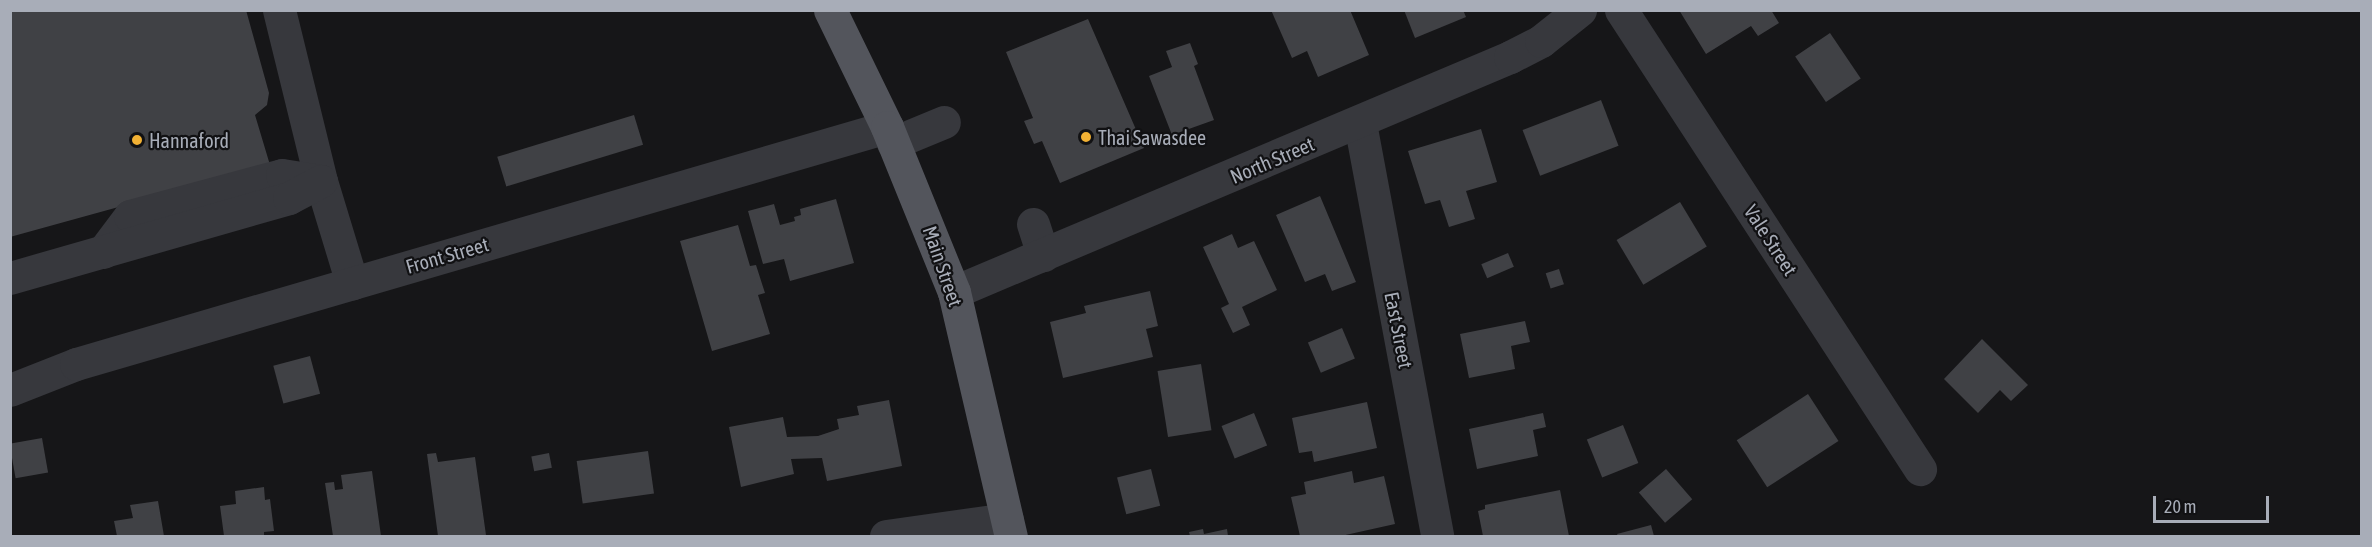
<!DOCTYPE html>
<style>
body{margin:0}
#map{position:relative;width:2372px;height:547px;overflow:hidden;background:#161618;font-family:"Asap Condensed",sans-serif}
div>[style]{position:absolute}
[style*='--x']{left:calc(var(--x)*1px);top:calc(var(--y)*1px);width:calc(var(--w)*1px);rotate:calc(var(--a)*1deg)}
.building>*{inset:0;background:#404145;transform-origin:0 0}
.minor>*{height:33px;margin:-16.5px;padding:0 16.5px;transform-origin:16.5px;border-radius:16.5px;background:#37383d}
.major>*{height:33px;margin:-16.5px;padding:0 16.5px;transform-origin:16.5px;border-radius:16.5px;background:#53555c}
.dots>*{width:16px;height:16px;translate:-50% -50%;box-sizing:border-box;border:3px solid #111113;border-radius:50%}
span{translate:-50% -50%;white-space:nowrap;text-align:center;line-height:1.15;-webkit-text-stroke:4.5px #111113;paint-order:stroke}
.poi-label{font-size:20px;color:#a8adb8}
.left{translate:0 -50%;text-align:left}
.street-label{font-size:20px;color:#a8adb8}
.frame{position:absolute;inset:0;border:12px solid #a8adb8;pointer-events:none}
.scale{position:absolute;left:2153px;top:496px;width:116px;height:27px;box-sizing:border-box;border:3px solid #a8adb8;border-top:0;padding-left:8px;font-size:18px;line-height:21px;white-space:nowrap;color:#a8adb8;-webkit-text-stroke:4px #111113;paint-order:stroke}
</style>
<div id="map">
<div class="building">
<i style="clip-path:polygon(10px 10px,246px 10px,269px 93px,267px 105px,255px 115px,270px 165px,10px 237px)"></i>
<i style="clip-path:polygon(1271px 10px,1350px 10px,1369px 55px,1318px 77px,1307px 51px,1292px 58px)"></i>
<i style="clip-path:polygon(1404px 10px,1463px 10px,1466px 17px,1415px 38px)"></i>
<i style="clip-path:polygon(1679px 10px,1771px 10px,1779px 23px,1758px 36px,1751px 26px,1706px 54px)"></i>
<i style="clip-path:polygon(1088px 19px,1144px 148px,1060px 183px,1042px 141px,1034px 144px,1024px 121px,1033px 118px,1006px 52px)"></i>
<i style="left:1830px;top:33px;width:55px;height:42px;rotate:56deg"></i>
<i style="clip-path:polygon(1190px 43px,1198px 64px,1194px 66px,1214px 120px,1172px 135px,1149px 76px,1172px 67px,1166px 51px)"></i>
<i style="left:1601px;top:100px;width:49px;height:84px;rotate:69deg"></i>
<i style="left:634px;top:115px;width:31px;height:143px;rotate:73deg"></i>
<i style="clip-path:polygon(1481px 129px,1497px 182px,1466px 191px,1475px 219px,1449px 227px,1440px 200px,1425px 204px,1408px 151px)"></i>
<i style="clip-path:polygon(1320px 196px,1356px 282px,1332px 291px,1325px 274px,1305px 282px,1276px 215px)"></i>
<i style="clip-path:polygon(836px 199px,854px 263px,790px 281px,784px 259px,763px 264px,748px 211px,774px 204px,780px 225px,795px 221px,794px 217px,801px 215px,800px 209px)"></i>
<i style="left:1680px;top:202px;width:52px;height:74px;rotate:59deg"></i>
<i style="clip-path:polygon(738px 225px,750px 266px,756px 265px,765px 293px,758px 295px,770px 334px,712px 351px,680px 241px)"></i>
<i style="clip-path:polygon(1232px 234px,1238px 248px,1254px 241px,1277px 290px,1242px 307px,1250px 325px,1233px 333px,1221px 308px,1229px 304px,1203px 247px)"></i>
<i style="left:1508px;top:253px;width:15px;height:29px;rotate:67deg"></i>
<i style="left:1559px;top:269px;width:16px;height:14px;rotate:72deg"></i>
<i style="clip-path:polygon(1150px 291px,1158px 326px,1146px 329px,1153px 357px,1063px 378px,1050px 322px,1086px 313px,1084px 306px)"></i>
<i style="clip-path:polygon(1525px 321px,1530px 342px,1511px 346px,1515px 369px,1469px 378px,1460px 334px)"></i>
<i style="left:1342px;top:328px;width:33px;height:37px;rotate:67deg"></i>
<i style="clip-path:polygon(1982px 339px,2028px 385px,2011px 401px,2000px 390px,1978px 413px,1944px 379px)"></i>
<i style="left:310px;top:356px;width:39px;height:38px;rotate:75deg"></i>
<i style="left:1201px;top:364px;width:67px;height:44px;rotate:81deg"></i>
<i style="left:1808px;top:394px;width:56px;height:85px;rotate:57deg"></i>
<i style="clip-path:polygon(889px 400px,902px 466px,827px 481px,822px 458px,791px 459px,794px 474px,741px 487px,729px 427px,783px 417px,787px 437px,818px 436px,839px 429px,837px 419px,859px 415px,857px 406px)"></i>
<i style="clip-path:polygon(1367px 402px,1377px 448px,1314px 462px,1312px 451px,1299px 453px,1292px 418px)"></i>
<i style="left:1254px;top:413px;width:35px;height:35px;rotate:68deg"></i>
<i style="clip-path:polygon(1543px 413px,1546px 427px,1533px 430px,1538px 456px,1477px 469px,1469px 429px)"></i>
<i style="left:1623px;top:425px;width:41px;height:39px;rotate:68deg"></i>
<i style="left:42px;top:438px;width:35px;height:33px;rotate:80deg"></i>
<i style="left:648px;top:451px;width:43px;height:72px;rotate:82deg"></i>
<i style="clip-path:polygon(436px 453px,438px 462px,475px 457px,486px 535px,438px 536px,427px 454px)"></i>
<i style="left:549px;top:453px;width:15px;height:18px;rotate:79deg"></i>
<i style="left:1151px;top:469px;width:38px;height:35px;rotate:76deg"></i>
<i style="left:1666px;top:469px;width:40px;height:36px;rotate:49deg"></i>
<i style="clip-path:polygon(372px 471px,381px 536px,333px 536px,325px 483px,334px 482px,335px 490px,343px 489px,341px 475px)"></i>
<i style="clip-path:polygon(1352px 471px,1354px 483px,1384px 476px,1395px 524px,1341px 536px,1300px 536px,1291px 497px,1306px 494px,1304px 482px)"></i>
<i style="clip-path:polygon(264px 487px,265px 500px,270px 499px,274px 531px,264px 532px,264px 536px,224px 536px,220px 506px,236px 504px,235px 491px)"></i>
<i style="clip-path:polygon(1560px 490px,1569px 536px,1483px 536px,1478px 511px,1485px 509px,1485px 505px)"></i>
<i style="clip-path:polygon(158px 501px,164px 536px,117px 536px,114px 521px,133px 518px,130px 505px)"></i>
<i style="clip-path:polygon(1651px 525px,1654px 536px,1618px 536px,1617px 534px)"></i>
<i style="clip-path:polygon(1203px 529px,1204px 534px,1227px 529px,1228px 536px,1190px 536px,1189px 532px)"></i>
</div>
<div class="minor">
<i style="--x:279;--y:10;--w:176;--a:76.2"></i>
<i style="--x:321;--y:181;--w:107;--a:73.1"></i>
<i style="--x:1621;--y:10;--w:548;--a:56.92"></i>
<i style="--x:1360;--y:123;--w:420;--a:79.4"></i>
<i style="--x:893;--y:143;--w:55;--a:-22.4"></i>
<i style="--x:1033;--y:224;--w:33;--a:72"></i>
<i style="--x:103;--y:252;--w:45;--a:-53.1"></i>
<i style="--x:130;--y:216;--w:157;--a:-15.1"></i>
<i style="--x:282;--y:175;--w:39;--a:9"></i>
<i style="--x:10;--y:278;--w:290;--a:-16"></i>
<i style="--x:289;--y:198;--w:36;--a:-28"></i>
<i style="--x:954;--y:292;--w:604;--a:-22.91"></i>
<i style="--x:1510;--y:57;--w:35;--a:-27"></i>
<i style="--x:1541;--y:41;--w:50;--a:-38.5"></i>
<i style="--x:10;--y:390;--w:71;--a:-21.5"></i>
<i style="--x:76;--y:364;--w:845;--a:-16.29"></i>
<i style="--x:886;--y:536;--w:122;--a:-8"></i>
</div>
<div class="major">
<i style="--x:830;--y:10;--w:130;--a:64"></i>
<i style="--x:887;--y:127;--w:178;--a:67.9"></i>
<i style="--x:954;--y:292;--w:251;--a:76.9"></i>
</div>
<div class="dots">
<i style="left:1086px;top:137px;background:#f2b134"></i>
<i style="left:137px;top:140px;background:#f2b134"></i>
</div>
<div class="poi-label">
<span class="left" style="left:1098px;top:137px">Thai Sawasdee</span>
<span class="left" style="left:149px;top:140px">Hannaford</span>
</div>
<div class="street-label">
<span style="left:1272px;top:160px;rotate:-23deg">North Street</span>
<span style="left:1771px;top:240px;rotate:57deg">Vale Street</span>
<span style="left:447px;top:255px;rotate:-16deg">Front Street</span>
<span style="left:943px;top:266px;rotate:71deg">Main Street</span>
<span style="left:1399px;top:330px;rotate:79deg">East Street</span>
</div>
<div class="frame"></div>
<div class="scale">20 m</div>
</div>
